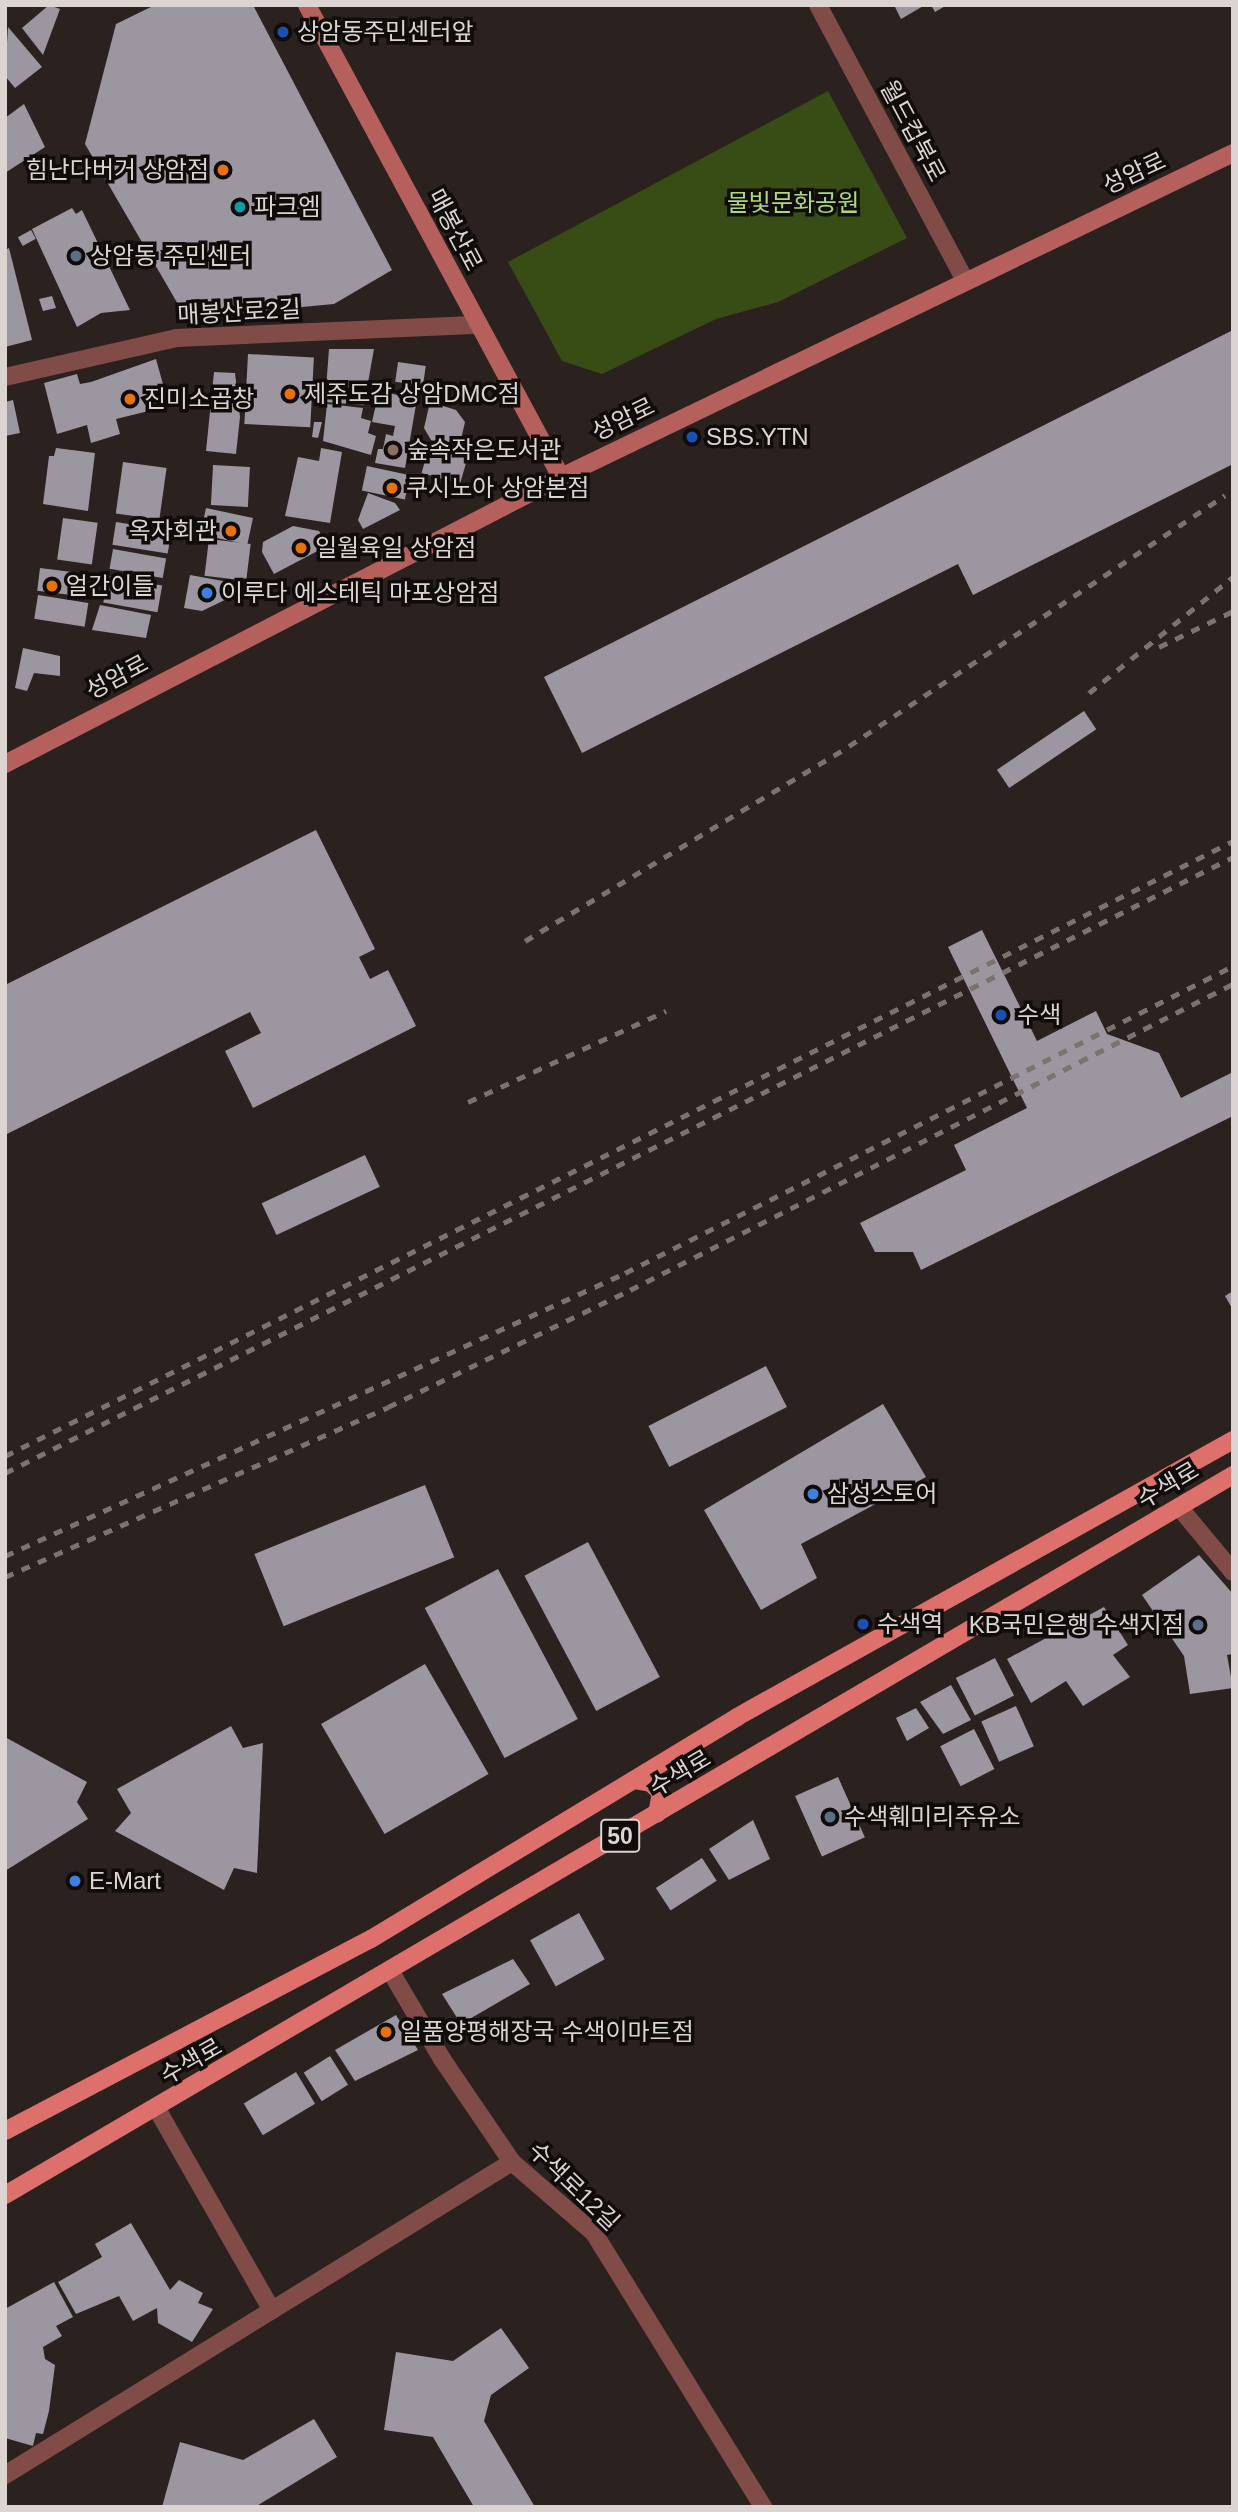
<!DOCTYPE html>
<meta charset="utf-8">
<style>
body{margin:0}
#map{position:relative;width:1238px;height:2512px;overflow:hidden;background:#2b211e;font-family:Helvetica,"Noto Sans KR",sans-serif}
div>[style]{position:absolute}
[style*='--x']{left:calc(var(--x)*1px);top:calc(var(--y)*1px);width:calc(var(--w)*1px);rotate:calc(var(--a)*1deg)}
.green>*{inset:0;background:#384c15}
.building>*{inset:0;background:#9b96a0;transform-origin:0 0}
.street>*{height:18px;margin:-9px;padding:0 9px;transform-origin:9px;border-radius:9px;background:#814c48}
.secondary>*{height:18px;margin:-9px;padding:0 9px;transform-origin:9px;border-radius:9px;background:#b5605c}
.primary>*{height:18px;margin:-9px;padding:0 9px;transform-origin:9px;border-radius:9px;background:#de706b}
.rail>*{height:5px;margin-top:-2.5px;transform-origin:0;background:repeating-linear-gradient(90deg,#7b7370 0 9px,transparent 0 18px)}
.dots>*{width:19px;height:19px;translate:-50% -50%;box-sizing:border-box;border:4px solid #100c0a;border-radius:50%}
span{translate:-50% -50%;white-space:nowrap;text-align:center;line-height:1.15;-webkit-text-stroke:7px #100c0a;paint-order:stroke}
.shield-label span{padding:2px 5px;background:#100c0a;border:2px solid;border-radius:5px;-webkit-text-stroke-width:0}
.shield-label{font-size:23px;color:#dbd4d1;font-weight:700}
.poi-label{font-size:24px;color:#dbd4d1}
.left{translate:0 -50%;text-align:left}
.right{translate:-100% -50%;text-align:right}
.street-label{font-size:24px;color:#dbd4d1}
.park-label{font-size:24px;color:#b0d876}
.frame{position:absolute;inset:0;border:7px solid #dbd4d1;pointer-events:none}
</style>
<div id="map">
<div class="green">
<i style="clip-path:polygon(828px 91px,907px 238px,778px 302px,716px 319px,602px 374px,562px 361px,508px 262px)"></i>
</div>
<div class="building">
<i style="clip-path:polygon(49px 5px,60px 9px,43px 55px,22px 28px)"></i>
<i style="clip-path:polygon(155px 5px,253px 5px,392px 270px,334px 304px,186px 318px,85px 144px,116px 24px)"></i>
<i style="clip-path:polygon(894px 5px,925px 5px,901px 19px)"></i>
<i style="clip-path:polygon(931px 5px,947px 5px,935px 12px)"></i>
<i style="clip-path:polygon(8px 27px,42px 67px,15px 88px,5px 76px)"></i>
<i style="clip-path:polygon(24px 104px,45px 147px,5px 173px,5px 118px)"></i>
<i style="clip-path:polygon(72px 208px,76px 214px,82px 210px,130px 310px,101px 313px,77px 327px,32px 229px)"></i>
<i style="left:31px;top:230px;width:10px;height:15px;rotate:61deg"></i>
<i style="clip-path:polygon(9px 248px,32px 340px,5px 347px,5px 250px)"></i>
<i style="clip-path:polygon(52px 296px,56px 308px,43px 311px,39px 299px)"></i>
<i style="clip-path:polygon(1233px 330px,1233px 464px,973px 595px,958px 564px,582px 753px,544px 677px)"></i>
<i style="clip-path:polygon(329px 349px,374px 349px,364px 405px,325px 402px)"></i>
<i style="left:248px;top:354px;width:66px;height:70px;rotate:3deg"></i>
<i style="clip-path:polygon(156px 359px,169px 406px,116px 419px,120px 434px,91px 443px,87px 425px,57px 434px,44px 383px,77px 374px,80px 384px,91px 382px)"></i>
<i style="left:398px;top:362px;width:28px;height:20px;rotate:8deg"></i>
<i style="clip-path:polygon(214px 372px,235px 373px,240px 417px,236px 454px,206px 451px)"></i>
<i style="clip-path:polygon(379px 391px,417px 399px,405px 468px,375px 463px,378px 449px,383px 449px,386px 434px,393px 436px,395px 426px,372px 422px)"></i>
<i style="clip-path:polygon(13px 400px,20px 433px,5px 436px,5px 402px)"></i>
<i style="clip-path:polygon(430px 402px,456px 410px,465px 422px,459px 448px,431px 440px,424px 428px)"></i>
<i style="clip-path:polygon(327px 404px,363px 408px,361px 418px,371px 421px,368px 433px,376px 436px,371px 455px,323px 441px)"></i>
<i style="clip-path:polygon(314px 422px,322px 422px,318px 438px,312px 437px)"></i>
<i style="left:429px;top:447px;width:40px;height:27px;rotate:16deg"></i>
<i style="clip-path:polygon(56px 448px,95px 453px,88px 511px,43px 504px,49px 456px,54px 456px)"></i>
<i style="clip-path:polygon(321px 448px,342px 452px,330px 523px,285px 516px,298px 457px,319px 461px)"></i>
<i style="left:123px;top:462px;width:44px;height:52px;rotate:8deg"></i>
<i style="left:213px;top:465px;width:37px;height:40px;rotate:3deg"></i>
<i style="left:367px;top:466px;width:44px;height:25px;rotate:12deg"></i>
<i style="clip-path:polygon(368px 493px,395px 503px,400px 510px,363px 529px,358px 520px)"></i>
<i style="left:206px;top:508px;width:48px;height:27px;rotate:12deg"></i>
<i style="left:63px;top:518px;width:35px;height:42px;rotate:8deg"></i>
<i style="left:116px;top:522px;width:56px;height:23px;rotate:9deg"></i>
<i style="clip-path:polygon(293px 526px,319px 531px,327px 546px,274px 574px,262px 552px,263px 542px)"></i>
<i style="left:209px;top:539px;width:42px;height:37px;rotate:7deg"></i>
<i style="left:113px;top:549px;width:54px;height:20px;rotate:10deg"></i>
<i style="left:40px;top:568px;width:38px;height:23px;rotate:7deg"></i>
<i style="clip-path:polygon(190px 575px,234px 583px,231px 597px,202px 611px,184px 608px)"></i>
<i style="left:108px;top:576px;width:55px;height:27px;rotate:10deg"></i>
<i style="left:38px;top:595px;width:51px;height:24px;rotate:9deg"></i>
<i style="clip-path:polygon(100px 605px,151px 615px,146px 638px,92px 630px)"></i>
<i style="clip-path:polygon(23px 648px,60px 656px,60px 676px,34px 673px,27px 691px,15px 688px)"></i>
<i style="left:1084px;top:711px;width:22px;height:105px;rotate:56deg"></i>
<i style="clip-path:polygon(316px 830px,375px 949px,359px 957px,370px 979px,388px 970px,416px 1026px,253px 1108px,225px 1051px,261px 1033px,250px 1012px,5px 1135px,5px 985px)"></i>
<i style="clip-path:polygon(982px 930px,1037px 1041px,1096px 1011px,1107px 1034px,1159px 1053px,1181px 1098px,1233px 1072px,1233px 1116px,921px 1270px,913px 1252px,875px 1252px,860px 1223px,966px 1170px,954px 1145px,1027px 1108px,948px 947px)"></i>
<i style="left:365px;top:1155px;width:35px;height:114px;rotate:65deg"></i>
<i style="clip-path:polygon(1233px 1291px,1233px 1310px,1225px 1296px)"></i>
<i style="left:766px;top:1366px;width:46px;height:132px;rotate:63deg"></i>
<i style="clip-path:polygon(883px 1404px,926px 1477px,801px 1544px,817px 1578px,761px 1610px,704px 1510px)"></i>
<i style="left:425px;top:1485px;width:78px;height:184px;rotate:68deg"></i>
<i style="left:588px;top:1542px;width:153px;height:72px;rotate:62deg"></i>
<i style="clip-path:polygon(1199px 1555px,1233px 1594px,1233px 1654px,1227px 1655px,1233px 1688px,1190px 1694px,1184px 1656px,1142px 1595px)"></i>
<i style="left:498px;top:1569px;width:170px;height:83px;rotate:62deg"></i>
<i style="clip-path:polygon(1104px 1607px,1128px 1645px,1113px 1655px,1130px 1677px,1083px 1706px,1066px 1681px,1031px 1703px,1007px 1659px)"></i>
<i style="left:995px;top:1658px;width:42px;height:44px;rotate:63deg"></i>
<i style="left:425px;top:1664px;width:127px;height:120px;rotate:60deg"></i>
<i style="clip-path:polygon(951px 1685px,971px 1720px,943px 1734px,920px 1702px)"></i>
<i style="left:1016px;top:1706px;width:44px;height:38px;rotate:66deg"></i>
<i style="clip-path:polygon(916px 1708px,929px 1728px,907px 1741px,896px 1718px)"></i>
<i style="clip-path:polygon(231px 1726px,243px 1748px,263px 1743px,257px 1873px,234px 1868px,224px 1890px,115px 1831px,131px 1813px,117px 1789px)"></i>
<i style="left:974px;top:1729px;width:45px;height:38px;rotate:63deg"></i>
<i style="clip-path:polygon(5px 1737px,87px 1782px,77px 1802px,88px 1819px,5px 1871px)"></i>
<i style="left:838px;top:1777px;width:66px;height:47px;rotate:66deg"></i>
<i style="clip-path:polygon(753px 1820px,770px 1859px,729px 1880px,709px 1849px)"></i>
<i style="left:702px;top:1858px;width:27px;height:55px;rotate:57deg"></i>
<i style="left:579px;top:1913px;width:53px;height:56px;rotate:61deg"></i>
<i style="clip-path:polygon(513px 1959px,530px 1984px,461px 2024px,442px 1994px)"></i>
<i style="clip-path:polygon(396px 2015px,418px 2050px,355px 2081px,335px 2050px)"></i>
<i style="left:330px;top:2056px;width:34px;height:31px;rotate:58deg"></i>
<i style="left:296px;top:2072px;width:37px;height:61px;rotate:59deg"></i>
<i style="clip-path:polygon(131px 2223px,170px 2290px,179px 2280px,203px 2293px,198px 2303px,213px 2309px,192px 2342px,158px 2323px,157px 2308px,133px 2321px,119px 2296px,76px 2314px,58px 2282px,102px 2257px,95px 2244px)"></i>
<i style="clip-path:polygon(54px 2282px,73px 2317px,56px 2326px,62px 2336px,43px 2347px,45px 2359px,55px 2365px,49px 2411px,43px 2434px,36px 2433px,33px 2446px,5px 2438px,5px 2309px)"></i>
<i style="clip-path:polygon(501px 2328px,529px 2368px,491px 2395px,484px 2421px,535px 2507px,474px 2507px,433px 2437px,384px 2430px,396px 2352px,453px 2361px)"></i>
<i style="clip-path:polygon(314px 2419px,337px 2457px,255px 2507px,162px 2507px,180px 2442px,243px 2460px)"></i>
</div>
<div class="street">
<i style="--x:818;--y:5;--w:310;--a:61.9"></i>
<i style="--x:5;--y:377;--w:175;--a:-12.8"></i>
<i style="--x:176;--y:338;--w:303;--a:-2.5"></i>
<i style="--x:1179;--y:1507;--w:85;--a:50.3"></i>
<i style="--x:391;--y:1972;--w:101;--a:59.6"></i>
<i style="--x:442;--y:2059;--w:125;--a:55.8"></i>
<i style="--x:512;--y:2162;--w:108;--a:40.9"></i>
<i style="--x:594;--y:2233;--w:322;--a:58.3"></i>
<i style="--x:157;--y:2109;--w:232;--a:60.3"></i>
<i style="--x:5;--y:2475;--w:596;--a:-31.69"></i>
</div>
<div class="secondary">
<i style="--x:307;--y:5;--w:536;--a:61.71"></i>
<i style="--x:5;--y:764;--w:626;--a:-27.3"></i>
<i style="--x:561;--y:477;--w:746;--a:-25.74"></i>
</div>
<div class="primary">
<i style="--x:634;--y:1780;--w:17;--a:10"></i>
<i style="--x:651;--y:1783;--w:14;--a:45"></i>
<i style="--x:661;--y:1793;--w:21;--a:101"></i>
<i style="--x:5;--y:2131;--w:413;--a:-27.7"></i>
<i style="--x:371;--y:1939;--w:428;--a:-31.2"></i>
<i style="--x:737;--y:1717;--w:568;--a:-29.18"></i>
<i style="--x:5;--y:2195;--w:1424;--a:-30.38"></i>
</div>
<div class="rail">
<i style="--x:1159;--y:647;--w:82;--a:-25.9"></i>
<i style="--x:1089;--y:693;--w:185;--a:-38.9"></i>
<i style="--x:525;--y:941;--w:378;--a:-31"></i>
<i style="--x:849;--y:746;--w:452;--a:-33.7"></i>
<i style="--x:468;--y:1102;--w:218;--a:-24.7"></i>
<i style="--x:5;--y:1456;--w:1373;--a:-26.6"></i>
<i style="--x:5;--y:1473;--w:1374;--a:-26.64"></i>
<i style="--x:5;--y:1556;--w:682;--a:-24.53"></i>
<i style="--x:625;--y:1273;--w:681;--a:-26.79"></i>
<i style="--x:5;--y:1577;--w:419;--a:-23.9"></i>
<i style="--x:388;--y:1407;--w:269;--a:-25.8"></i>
<i style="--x:630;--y:1290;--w:676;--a:-26.91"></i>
</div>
<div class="dots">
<i style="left:283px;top:32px;background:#1a4fb4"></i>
<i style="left:223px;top:170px;background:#e8710a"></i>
<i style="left:240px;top:207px;background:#0f9aa8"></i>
<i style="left:76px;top:256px;background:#5c6f8a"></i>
<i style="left:290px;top:394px;background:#e8710a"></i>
<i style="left:130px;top:399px;background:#e8710a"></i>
<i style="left:692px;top:437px;background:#1a4fb4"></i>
<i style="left:393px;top:450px;background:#8d6e63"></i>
<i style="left:392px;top:488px;background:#e8710a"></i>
<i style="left:231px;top:531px;background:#e8710a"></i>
<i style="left:301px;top:548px;background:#e8710a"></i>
<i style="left:52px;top:586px;background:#e8710a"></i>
<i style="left:207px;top:593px;background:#3f7fe0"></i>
<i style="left:1001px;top:1015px;background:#1a4fb4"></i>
<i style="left:813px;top:1494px;background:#3f7fe0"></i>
<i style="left:863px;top:1624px;background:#1a4fb4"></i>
<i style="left:1198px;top:1625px;background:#5c6f8a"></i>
<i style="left:830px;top:1817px;background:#5c6f8a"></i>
<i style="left:75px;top:1881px;background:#3f7fe0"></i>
<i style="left:386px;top:2032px;background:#e8710a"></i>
</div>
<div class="shield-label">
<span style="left:620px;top:1836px">50</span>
</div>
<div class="poi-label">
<span class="left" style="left:297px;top:32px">상암동주민센터앞</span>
<span class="right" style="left:209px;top:170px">힘난다버거 상암점</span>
<span class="left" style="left:254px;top:207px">파크엠</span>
<span class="left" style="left:90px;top:256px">상암동 주민센터</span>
<span class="left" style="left:304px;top:394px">제주도감 상암DMC점</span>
<span class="left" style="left:144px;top:399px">진미소곱창</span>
<span class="left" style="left:706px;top:437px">SBS.YTN</span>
<span class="left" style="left:407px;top:450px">숲속작은도서관</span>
<span class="left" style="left:406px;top:488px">쿠시노아 상암본점</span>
<span class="right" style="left:217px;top:531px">옥자회관</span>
<span class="left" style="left:315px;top:548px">일월육일 상암점</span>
<span class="left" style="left:66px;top:586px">얼간이들</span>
<span class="left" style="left:221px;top:593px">이루다 에스테틱 마포상암점</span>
<span class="left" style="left:1017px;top:1015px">수색</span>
<span class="left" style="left:827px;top:1494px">삼성스토어</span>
<span class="left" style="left:877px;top:1624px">수색역</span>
<span class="right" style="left:1184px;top:1625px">KB국민은행 수색지점</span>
<span class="left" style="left:844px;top:1817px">수색훼미리주유소</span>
<span class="left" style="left:89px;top:1881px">E-Mart</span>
<span class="left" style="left:400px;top:2032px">일품양평해장국 수색이마트점</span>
</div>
<div class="street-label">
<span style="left:913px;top:131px;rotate:62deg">월드컵북로</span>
<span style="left:1134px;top:173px;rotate:-25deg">성암로</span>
<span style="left:455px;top:230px;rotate:62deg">매봉산로</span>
<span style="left:239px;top:312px;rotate:-3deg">매봉산로2길</span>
<span style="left:623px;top:419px;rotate:-26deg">성암로</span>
<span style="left:117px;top:677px;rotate:-28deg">성암로</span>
<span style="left:1168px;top:1485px;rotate:-31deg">수색로</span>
<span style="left:680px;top:1773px;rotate:-31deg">수색로</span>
<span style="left:191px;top:2061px;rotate:-30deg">수색로</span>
<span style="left:574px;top:2186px;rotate:44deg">수색로12길</span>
</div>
<div class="park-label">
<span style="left:793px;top:203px">물빛문화공원</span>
</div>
<div class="frame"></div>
</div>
